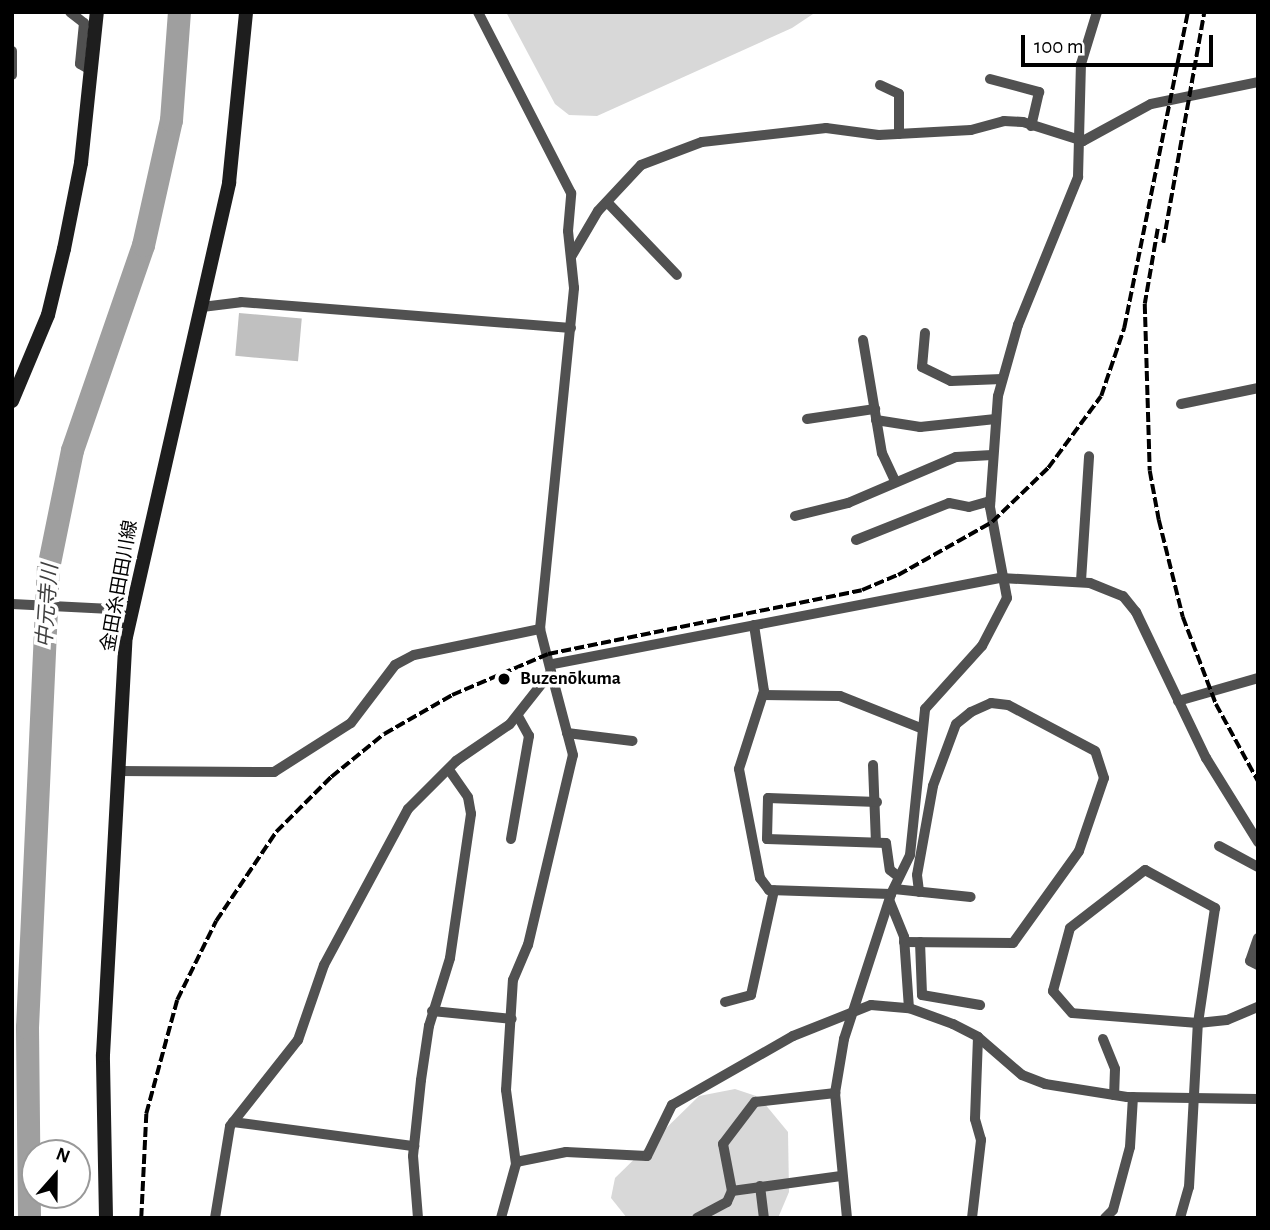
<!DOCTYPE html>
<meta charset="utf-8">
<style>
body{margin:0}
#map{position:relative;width:1270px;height:1230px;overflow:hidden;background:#fff;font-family:"Alegreya Sans","Noto Sans JP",sans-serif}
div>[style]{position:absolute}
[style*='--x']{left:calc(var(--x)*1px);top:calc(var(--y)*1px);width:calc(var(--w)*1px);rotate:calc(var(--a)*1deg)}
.green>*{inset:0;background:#d8d8d8}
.river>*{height:23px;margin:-11.5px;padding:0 11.5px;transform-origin:11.5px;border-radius:11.5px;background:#9f9f9f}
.building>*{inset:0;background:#c0c0c0;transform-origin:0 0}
.street>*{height:10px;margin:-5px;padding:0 5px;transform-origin:5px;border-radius:5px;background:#515151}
.secondary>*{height:14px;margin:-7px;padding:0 7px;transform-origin:7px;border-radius:7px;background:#1e1e1e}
.rail>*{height:3.5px;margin-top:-1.75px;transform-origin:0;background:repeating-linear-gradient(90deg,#000 0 10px,transparent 0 13.5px)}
.dots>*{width:19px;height:19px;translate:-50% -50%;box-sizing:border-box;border:4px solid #fff;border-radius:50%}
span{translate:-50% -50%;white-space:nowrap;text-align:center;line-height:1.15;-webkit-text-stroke:7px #fff;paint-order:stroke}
.street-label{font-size:19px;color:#000}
.poi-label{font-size:19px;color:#000;font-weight:700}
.left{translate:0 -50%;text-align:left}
.water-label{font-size:21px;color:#404040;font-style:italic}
.frame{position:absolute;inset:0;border:14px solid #000;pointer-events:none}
.north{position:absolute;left:21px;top:1139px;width:70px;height:70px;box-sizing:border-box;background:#fff;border:2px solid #999;border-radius:50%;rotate:21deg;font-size:19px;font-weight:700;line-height:28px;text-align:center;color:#000}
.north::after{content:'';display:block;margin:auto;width:24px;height:32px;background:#000;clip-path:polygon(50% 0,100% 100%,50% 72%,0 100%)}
.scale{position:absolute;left:1021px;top:35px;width:192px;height:32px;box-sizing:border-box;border:4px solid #000;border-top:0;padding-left:9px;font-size:21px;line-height:24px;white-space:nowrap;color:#000;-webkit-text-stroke:5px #fff;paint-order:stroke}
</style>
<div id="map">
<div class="green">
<i style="clip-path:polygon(506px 12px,816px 12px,792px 28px,597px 116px,569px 115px,555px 104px)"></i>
<i style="clip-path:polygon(735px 1089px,759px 1097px,788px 1132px,789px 1192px,778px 1218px,627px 1218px,611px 1198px,615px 1178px,699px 1096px)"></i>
</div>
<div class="river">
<i style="--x:29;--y:1218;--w:191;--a:-90.6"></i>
<i style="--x:27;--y:1027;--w:459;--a:-87.4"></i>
<i style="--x:48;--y:568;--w:120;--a:-78.5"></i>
<i style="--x:72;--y:450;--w:217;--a:-70.9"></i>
<i style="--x:143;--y:245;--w:128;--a:-77.4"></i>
<i style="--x:171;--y:120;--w:108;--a:-85.8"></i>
</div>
<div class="building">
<i style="left:239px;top:313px;width:63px;height:43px;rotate:5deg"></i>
</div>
<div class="street">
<i style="--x:70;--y:12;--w:18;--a:38"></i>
<i style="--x:84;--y:23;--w:41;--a:95.6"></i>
<i style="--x:80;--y:64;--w:14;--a:30"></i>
<i style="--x:12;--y:51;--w:24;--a:90"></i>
<i style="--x:990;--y:79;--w:51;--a:14.9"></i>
<i style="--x:1039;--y:92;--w:35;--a:103"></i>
<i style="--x:880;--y:85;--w:21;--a:25"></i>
<i style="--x:899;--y:94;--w:40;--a:90"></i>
<i style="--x:607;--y:202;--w:101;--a:46.2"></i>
<i style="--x:571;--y:257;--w:53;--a:-59.6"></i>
<i style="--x:598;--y:211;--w:63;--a:-46.9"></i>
<i style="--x:641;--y:165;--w:65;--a:-20.7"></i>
<i style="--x:702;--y:142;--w:125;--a:-6.4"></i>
<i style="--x:826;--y:128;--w:53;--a:7.5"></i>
<i style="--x:879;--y:135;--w:92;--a:-3.1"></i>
<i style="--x:971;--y:130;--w:34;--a:-15"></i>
<i style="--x:1004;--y:121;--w:19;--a:3"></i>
<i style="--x:1023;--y:122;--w:63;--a:17.6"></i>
<i style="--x:1083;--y:141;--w:77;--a:-28.6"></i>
<i style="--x:1151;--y:104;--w:109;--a:-11.6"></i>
<i style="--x:202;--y:307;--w:39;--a:-7"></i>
<i style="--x:241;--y:302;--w:331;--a:4.5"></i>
<i style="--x:925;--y:333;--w:34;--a:95"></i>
<i style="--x:922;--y:367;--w:32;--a:26"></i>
<i style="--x:951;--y:381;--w:51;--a:-2.2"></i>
<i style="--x:863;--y:340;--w:115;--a:80.5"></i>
<i style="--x:882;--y:453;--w:31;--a:65"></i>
<i style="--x:1181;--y:404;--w:79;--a:-11.7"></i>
<i style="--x:807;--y:419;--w:69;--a:-8.4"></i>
<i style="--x:876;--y:420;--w:45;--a:9"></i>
<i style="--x:920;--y:427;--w:76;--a:-6"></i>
<i style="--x:795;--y:516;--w:55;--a:-13.8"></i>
<i style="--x:848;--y:503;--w:117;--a:-23.1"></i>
<i style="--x:956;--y:457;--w:36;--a:-3"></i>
<i style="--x:856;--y:540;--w:100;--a:-21.7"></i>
<i style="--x:949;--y:503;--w:20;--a:11"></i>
<i style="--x:969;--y:507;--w:22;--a:-16"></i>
<i style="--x:1081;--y:581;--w:125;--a:-86.3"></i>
<i style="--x:12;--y:604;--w:119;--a:2.9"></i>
<i style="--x:754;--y:625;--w:67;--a:81.4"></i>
<i style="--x:764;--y:691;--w:82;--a:107.8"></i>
<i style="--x:739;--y:769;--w:111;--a:79.1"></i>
<i style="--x:760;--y:878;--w:15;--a:53"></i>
<i style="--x:769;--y:890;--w:122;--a:1.9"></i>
<i style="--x:553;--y:664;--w:456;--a:-10.9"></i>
<i style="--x:1001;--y:578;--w:89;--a:3.2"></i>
<i style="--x:1090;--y:583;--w:35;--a:22"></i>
<i style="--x:1123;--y:596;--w:21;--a:51"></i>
<i style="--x:1136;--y:612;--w:162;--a:64.4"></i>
<i style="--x:1206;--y:758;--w:99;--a:58.2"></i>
<i style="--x:763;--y:695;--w:77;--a:0.7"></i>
<i style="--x:840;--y:696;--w:87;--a:21.6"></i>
<i style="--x:1178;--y:701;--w:83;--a:-16"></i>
<i style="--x:567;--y:733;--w:66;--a:6.9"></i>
<i style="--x:873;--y:765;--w:77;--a:87.8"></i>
<i style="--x:119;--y:771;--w:155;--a:0.4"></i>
<i style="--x:274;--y:772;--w:91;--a:-32.5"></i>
<i style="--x:351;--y:723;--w:73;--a:-52.8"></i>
<i style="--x:395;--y:665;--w:21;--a:-28"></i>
<i style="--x:414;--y:655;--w:129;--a:-11.7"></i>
<i style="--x:877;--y:802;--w:109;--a:-177.9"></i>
<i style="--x:768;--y:798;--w:41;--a:91.4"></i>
<i style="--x:767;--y:839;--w:119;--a:1.9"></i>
<i style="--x:886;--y:843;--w:27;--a:82"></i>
<i style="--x:890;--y:870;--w:11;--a:38"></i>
<i style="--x:511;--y:839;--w:105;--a:-80.1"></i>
<i style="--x:529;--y:736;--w:23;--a:-119"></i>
<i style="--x:1219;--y:846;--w:44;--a:28.3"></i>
<i style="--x:1145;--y:870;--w:80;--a:28.5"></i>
<i style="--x:1215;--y:908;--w:116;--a:98.4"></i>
<i style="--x:1198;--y:1023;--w:126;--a:-175.5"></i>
<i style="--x:1072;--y:1013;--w:29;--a:-131"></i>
<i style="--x:1053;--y:991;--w:65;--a:-74.9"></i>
<i style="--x:1070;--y:928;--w:95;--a:-37.7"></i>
<i style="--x:894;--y:889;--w:77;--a:5.9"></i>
<i style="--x:890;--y:902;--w:38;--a:68"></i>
<i style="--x:904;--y:937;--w:71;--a:86"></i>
<i style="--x:1258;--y:938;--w:24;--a:109"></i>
<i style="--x:1250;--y:961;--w:9;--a:27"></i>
<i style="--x:904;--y:942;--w:109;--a:0.5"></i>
<i style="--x:1013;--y:943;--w:113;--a:-54.3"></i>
<i style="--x:1079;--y:851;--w:77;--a:-71.1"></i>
<i style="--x:1104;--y:778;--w:28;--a:-108"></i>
<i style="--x:1095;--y:751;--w:98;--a:-152.1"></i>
<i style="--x:1008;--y:705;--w:17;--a:-173"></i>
<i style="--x:991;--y:703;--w:22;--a:156"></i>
<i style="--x:971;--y:712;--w:19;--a:141"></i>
<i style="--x:956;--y:724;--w:66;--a:110.4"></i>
<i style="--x:933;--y:786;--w:90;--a:100.2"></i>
<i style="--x:917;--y:875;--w:17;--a:83"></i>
<i style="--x:920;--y:942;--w:53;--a:87.8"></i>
<i style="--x:922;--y:995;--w:59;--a:9.8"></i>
<i style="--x:725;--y:1002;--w:27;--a:-15"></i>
<i style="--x:751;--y:995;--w:107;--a:-77.6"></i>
<i style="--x:432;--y:1011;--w:80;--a:5.7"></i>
<i style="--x:1103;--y:1039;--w:32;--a:68"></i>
<i style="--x:1115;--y:1069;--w:26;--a:92"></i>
<i style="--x:233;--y:1122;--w:183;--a:7.6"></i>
<i style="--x:516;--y:1162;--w:51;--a:-11.3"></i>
<i style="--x:566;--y:1152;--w:81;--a:2.8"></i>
<i style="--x:647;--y:1156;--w:57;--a:-63.9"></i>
<i style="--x:672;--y:1105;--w:139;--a:-29.7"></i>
<i style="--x:793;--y:1036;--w:84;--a:-21.7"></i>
<i style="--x:871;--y:1005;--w:38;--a:5"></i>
<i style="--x:909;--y:1008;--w:47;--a:20"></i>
<i style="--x:953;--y:1024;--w:28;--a:27"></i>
<i style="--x:978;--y:1037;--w:58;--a:40.8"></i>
<i style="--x:1022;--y:1075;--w:25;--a:21"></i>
<i style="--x:1045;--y:1084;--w:83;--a:9"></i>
<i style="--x:1127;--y:1097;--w:131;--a:0.9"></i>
<i style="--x:760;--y:1186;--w:32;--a:83"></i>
<i style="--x:732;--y:1191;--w:48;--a:-100.8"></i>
<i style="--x:723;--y:1144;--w:53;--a:-52.7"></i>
<i style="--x:755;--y:1102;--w:81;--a:-6.4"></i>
<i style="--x:215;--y:1218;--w:93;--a:-80.7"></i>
<i style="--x:230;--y:1126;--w:110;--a:-51.7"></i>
<i style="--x:298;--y:1040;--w:79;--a:-70.9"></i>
<i style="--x:324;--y:965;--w:177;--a:-61.7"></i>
<i style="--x:408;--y:809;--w:68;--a:-45"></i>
<i style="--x:456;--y:761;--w:65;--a:-34.4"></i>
<i style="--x:510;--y:724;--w:66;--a:-51.7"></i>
<i style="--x:551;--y:672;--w:44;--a:-104.3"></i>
<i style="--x:540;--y:629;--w:343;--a:-84.3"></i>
<i style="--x:574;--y:288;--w:57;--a:-96"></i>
<i style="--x:568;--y:231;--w:38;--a:-85"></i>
<i style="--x:571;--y:193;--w:203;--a:-117.2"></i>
<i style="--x:418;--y:1218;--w:62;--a:-94.6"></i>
<i style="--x:413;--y:1156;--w:76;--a:-84"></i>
<i style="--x:421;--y:1080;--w:55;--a:-81.6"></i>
<i style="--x:429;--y:1026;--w:71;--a:-72.8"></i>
<i style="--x:450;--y:958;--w:146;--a:-81.7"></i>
<i style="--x:471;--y:814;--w:17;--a:-100"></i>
<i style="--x:468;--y:797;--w:33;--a:-125"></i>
<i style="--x:501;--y:1218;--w:56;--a:-74.5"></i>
<i style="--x:516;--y:1164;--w:75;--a:-97.7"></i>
<i style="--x:506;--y:1090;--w:110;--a:-86.4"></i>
<i style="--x:513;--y:980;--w:38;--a:-67"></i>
<i style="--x:528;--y:945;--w:195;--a:-76.7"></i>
<i style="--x:573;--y:755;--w:86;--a:-104.8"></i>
<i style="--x:697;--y:1218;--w:34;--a:-28"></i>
<i style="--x:727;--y:1202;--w:12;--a:-66"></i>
<i style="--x:732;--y:1191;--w:110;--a:-7.8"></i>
<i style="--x:847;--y:1218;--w:126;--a:-95.5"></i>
<i style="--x:835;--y:1093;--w:55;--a:-80.5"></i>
<i style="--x:844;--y:1039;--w:152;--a:-72"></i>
<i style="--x:891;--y:894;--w:43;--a:-64"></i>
<i style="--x:910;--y:855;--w:147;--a:-84.1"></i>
<i style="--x:925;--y:709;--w:85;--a:-47.9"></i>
<i style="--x:982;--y:646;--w:54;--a:-62.5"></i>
<i style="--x:1007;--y:598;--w:93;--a:-100.6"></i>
<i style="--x:990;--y:507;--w:111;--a:-85.9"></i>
<i style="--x:998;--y:396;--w:74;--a:-74.3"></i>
<i style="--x:1018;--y:325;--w:160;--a:-67.9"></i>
<i style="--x:1078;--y:177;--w:113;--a:-88.5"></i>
<i style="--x:1081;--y:64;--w:54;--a:-72.9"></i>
<i style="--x:972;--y:1218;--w:79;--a:-83.4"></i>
<i style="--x:981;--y:1140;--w:22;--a:-106"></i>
<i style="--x:975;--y:1119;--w:82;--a:-87.9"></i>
<i style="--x:1105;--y:1218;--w:11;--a:-45"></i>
<i style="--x:1113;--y:1210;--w:65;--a:-74.9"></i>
<i style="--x:1130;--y:1147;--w:50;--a:-86.6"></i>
<i style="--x:1180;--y:1218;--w:32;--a:-74"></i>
<i style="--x:1189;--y:1187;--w:164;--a:-86.9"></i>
<i style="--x:1198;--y:1023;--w:29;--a:-6"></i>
<i style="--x:1227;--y:1020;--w:34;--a:-23"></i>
</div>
<div class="secondary">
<i style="--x:12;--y:401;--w:93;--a:-67.3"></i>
<i style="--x:48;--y:315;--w:68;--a:-76.4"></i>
<i style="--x:64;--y:249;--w:88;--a:-78.8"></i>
<i style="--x:81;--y:163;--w:152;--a:-84"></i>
<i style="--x:106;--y:1218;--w:163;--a:-91.1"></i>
<i style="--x:103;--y:1055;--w:419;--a:-86.9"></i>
<i style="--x:126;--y:637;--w:466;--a:-77.2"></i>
<i style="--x:229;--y:183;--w:172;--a:-84.3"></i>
</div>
<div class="rail">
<i style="--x:1158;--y:229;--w:76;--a:99.8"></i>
<i style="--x:1145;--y:304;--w:167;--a:88.3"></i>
<i style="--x:1150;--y:471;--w:50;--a:79.6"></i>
<i style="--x:1159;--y:520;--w:100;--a:76.1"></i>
<i style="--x:1183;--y:617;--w:93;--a:69.2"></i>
<i style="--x:1216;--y:704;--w:88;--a:61.4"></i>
<i style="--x:1163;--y:243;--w:235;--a:-79.9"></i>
<i style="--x:141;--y:1218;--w:104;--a:-87.2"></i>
<i style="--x:146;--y:1114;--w:118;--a:-74.8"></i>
<i style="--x:177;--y:1000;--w:88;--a:-63.7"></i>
<i style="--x:216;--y:921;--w:107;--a:-56"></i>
<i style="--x:276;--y:832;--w:78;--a:-45"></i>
<i style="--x:331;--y:777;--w:68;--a:-39.1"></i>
<i style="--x:384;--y:734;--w:78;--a:-29.8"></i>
<i style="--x:452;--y:695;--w:104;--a:-23.1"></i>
<i style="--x:548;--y:654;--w:320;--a:-11.5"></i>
<i style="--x:862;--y:590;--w:39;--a:-23"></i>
<i style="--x:898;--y:575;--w:108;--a:-29.4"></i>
<i style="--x:992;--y:522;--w:78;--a:-44"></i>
<i style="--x:1048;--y:468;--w:89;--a:-53.6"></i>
<i style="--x:1101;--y:396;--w:72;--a:-71.3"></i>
<i style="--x:1124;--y:328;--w:322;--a:-78.6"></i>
</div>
<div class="dots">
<i style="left:504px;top:679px;background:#000"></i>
</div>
<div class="street-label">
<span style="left:120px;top:586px;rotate:-80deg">金田糸田田川線</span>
</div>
<div class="poi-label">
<span class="left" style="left:520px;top:679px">Buzenōkuma</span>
</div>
<div class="water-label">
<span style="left:48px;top:606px;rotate:-86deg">中元寺川</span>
</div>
<div class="frame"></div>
<div class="north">N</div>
<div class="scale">100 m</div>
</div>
